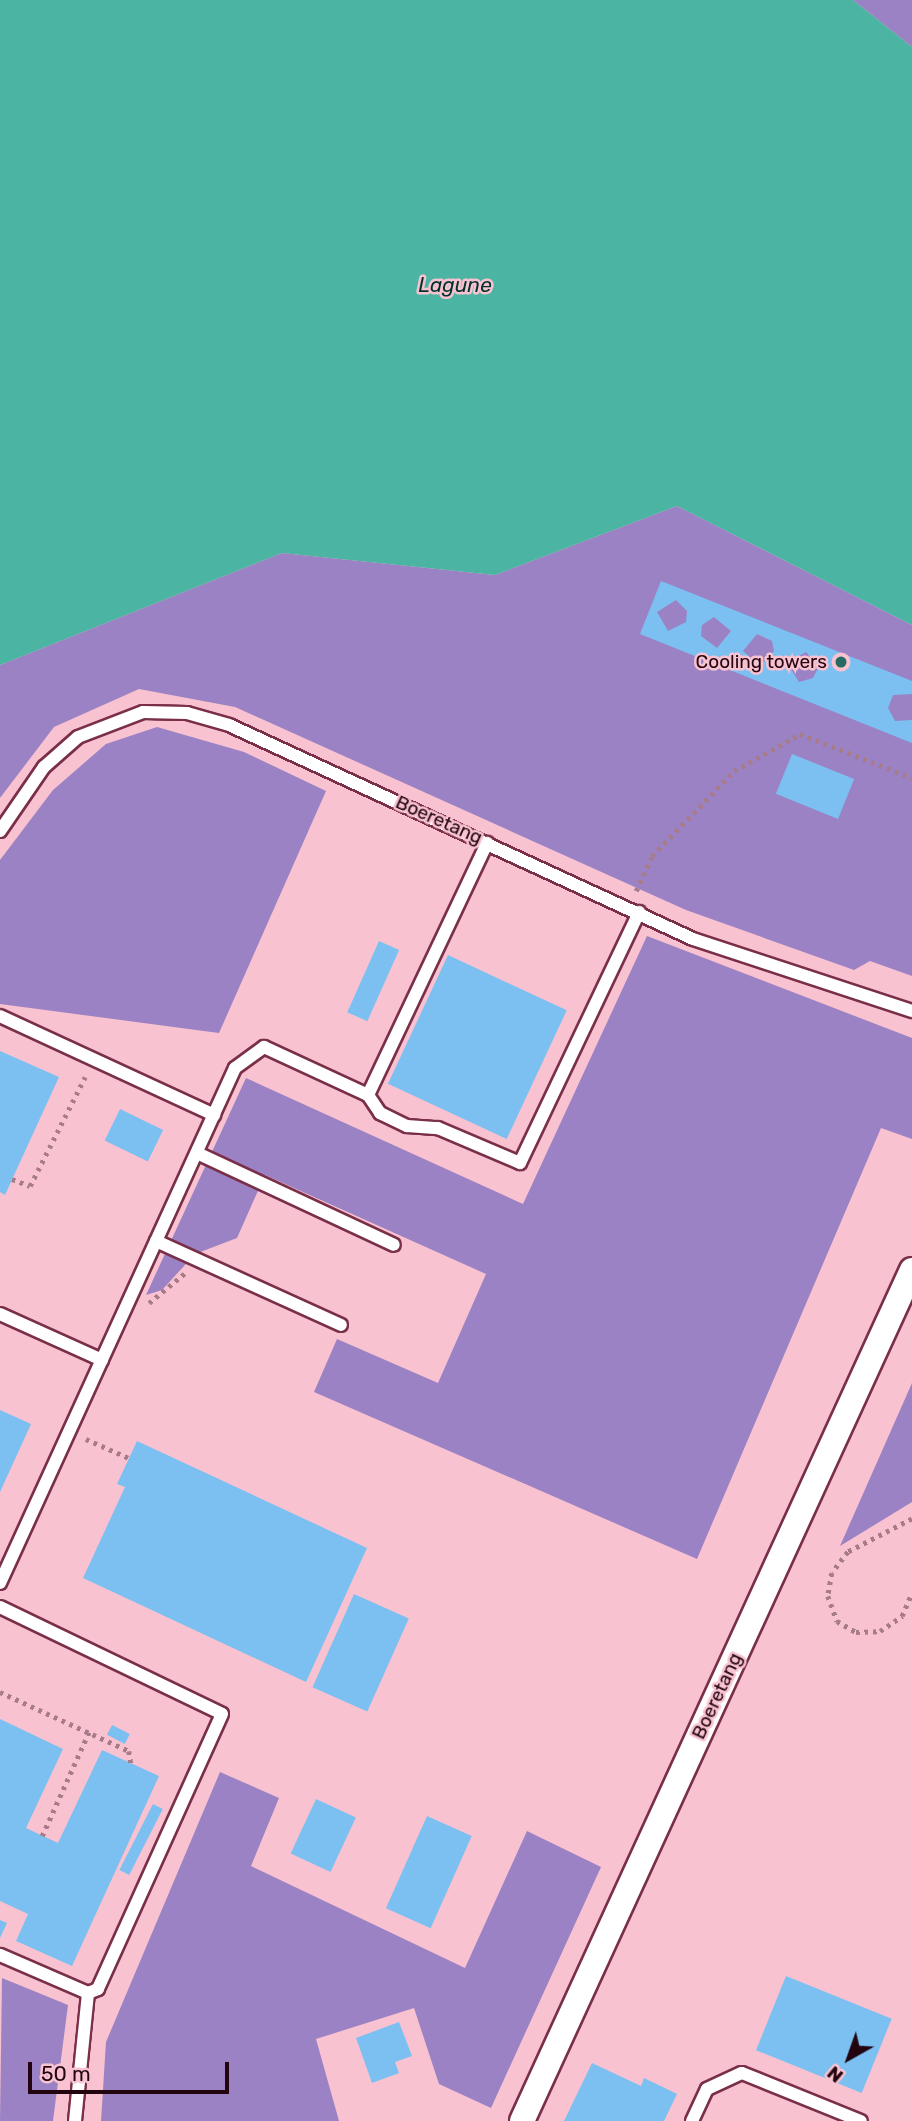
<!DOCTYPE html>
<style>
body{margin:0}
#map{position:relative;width:912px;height:2121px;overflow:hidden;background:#f8c2d0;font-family:Rubik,sans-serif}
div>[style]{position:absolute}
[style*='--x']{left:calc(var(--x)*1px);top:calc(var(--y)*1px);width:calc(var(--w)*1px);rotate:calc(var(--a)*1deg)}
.forest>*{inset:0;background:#9b82c4}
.water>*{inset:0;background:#4bb4a3}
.building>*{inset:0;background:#7cc0f2;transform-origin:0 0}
.path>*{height:4.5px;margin-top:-2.25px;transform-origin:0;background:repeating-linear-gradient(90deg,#a87b88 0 3.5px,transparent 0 8.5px)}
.roads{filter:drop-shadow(2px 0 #7a2f49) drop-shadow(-2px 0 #7a2f49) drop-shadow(0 2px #7a2f49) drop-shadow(0 -2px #7a2f49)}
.service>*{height:12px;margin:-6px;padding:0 6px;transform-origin:6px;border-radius:6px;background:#fff}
.minor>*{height:24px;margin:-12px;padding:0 12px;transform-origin:12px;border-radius:12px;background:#fff}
.dots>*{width:19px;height:19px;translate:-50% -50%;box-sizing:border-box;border:4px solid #f8c2d0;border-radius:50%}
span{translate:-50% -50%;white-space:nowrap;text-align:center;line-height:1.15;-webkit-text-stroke:5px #f8c2d0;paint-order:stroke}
.poi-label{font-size:19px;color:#230510}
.right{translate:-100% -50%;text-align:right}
.street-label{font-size:19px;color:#230510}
.water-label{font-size:21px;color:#00322c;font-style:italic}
.north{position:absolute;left:814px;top:2023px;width:70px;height:70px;-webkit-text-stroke:5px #f8c2d0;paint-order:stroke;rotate:220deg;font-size:19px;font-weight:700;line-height:28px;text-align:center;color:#230510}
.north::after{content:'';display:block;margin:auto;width:24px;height:32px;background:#230510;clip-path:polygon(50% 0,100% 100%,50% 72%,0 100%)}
.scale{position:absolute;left:28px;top:2062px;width:201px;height:32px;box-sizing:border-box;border:4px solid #230510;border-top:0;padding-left:9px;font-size:21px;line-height:24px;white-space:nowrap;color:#230510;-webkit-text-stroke:5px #f8c2d0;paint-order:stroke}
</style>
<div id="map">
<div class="forest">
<i style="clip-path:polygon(853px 0,912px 0,912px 47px)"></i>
<i style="clip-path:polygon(677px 506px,912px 625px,912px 976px,870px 961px,854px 970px,686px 910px,235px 707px,139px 689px,54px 727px,0 798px,0 665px,282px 553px,495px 575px)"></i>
<i style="clip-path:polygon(157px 727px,244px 752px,326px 791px,219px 1033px,0 1004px,0 860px,53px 790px,106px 744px)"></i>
<i style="clip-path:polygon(647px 936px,912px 1038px,912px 1139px,881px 1128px,697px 1559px,314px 1392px,337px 1339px,438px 1383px,486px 1274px,265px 1175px,237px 1238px,195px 1254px,162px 1290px,146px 1295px,246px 1078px,523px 1204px)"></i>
<i style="clip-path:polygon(912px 1383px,912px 1502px,840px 1546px)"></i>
<i style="clip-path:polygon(220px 1772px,279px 1798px,251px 1866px,465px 1968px,527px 1831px,601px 1867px,491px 2108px,439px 2084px,414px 2008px,316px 2039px,339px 2121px,101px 2121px,106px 2042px)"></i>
<i style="clip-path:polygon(2px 1978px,68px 2005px,53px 2121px,0 2121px)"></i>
</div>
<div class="water">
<i style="clip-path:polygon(0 0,853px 0,912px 47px,912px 625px,677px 506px,495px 575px,282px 553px,0 665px)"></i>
</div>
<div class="building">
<i style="clip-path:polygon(evenodd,661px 581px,912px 681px,912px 694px,893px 695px,888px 708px,895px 721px,912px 720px,912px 743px,640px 634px,661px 581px,676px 600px,687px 611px,686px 622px,668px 631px,657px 612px,676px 600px,661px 581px,714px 617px,731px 631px,717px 648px,701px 636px,702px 625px,714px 617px,661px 581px,757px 634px,772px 641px,774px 651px,760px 666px,743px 651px,757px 634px,661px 581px,806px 652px,818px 668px,813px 678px,799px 682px,787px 663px,806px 652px)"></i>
<i style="left:792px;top:754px;width:67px;height:43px;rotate:22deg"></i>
<i style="left:379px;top:941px;width:22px;height:78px;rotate:24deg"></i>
<i style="left:448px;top:955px;width:131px;height:142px;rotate:25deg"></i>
<i style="clip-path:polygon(0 1051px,59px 1077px,5px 1195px,0 1192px)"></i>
<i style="left:120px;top:1109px;width:48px;height:35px;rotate:26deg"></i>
<i style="clip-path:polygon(0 1410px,31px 1424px,0 1492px)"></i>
<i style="clip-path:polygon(137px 1441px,367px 1548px,306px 1682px,83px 1578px,125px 1487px,117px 1484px)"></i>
<i style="left:354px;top:1594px;width:60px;height:102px;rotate:24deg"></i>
<i style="clip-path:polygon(0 1719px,63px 1749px,26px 1828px,58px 1843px,102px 1750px,159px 1776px,72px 1966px,16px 1941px,28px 1914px,0 1901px)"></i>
<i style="left:112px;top:1725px;width:20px;height:11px;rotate:27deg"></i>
<i style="left:316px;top:1799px;width:44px;height:60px;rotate:25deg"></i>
<i style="left:153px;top:1804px;width:11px;height:74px;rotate:27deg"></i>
<i style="left:427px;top:1816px;width:49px;height:101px;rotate:24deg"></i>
<i style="clip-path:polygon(0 1920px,7px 1923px,0 1938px)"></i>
<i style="left:786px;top:1976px;width:114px;height:80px;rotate:22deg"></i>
<i style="clip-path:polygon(399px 2022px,412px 2056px,395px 2062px,399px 2073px,372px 2083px,356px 2038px)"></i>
<i style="clip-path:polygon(592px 2063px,641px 2086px,644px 2078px,677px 2094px,664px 2121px,564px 2121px)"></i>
</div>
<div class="path">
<i style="--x:636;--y:891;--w:38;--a:-65"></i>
<i style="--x:652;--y:856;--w:118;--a:-46"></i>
<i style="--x:734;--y:771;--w:76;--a:-29.3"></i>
<i style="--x:800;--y:734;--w:120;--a:21.4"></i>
<i style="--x:12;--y:1179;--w:19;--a:21"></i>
<i style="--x:30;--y:1186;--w:122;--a:-63.2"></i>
<i style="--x:149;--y:1303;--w:47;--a:-39.8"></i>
<i style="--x:86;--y:1439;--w:47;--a:23.8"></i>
<i style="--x:912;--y:1519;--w:72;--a:152.7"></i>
<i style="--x:848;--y:1552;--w:26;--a:127"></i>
<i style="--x:832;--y:1573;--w:23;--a:100"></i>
<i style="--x:828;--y:1596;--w:27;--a:70"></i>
<i style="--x:837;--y:1621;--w:22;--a:30"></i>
<i style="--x:856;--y:1632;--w:24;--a:-2"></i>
<i style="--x:880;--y:1631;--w:27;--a:-34"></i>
<i style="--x:902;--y:1616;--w:25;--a:-67"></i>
<i style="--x:0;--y:1692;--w:142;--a:24.6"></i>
<i style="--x:129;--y:1751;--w:13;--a:81"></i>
<i style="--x:42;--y:1836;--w:114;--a:-65.7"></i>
</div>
<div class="roads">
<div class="service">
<i style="--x:0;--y:831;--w:78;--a:-55.5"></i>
<i style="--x:44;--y:767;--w:45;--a:-41.4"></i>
<i style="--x:78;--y:737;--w:70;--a:-21"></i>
<i style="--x:143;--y:712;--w:44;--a:1.3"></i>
<i style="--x:187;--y:713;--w:44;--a:15.9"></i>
<i style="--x:229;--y:725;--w:511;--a:24.76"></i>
<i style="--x:693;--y:939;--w:231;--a:18.2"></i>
<i style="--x:0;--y:1016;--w:236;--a:24.8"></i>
<i style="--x:368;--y:1095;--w:279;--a:-64.7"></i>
<i style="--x:197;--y:1153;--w:217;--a:25"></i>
<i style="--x:156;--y:1241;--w:203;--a:24.4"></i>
<i style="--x:0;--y:1314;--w:112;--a:24.3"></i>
<i style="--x:0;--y:1583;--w:566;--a:-65.47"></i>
<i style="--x:235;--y:1068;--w:36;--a:-36"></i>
<i style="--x:264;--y:1047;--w:115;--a:24.8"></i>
<i style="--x:368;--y:1095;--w:22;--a:56"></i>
<i style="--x:380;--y:1113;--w:30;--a:26"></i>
<i style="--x:407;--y:1126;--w:31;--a:4"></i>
<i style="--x:438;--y:1128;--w:89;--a:23.1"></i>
<i style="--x:520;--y:1163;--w:278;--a:-64.6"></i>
<i style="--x:0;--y:1607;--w:246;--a:25.7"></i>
<i style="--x:222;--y:1714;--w:302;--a:114.3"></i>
<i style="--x:98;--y:1989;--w:11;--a:158"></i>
<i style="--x:88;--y:1993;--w:96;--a:-156.6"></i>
<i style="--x:75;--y:2121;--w:129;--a:-84.2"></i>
<i style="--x:692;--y:2121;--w:35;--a:-65"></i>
<i style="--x:707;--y:2089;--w:38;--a:-25"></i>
<i style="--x:742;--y:2073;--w:128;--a:22"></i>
</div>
<div class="minor">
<i style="--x:522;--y:2121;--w:936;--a:-65.38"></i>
</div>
</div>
<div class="dots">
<i style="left:841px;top:662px;background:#256b61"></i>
</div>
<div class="poi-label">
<span class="right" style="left:827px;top:662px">Cooling towers</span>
</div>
<div class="street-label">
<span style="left:439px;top:820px;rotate:24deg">Boeretang</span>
<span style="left:717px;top:1696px;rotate:-65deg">Boeretang</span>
</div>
<div class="water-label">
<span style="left:455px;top:285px">Lagune</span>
</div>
<div class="north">N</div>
<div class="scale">50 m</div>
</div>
